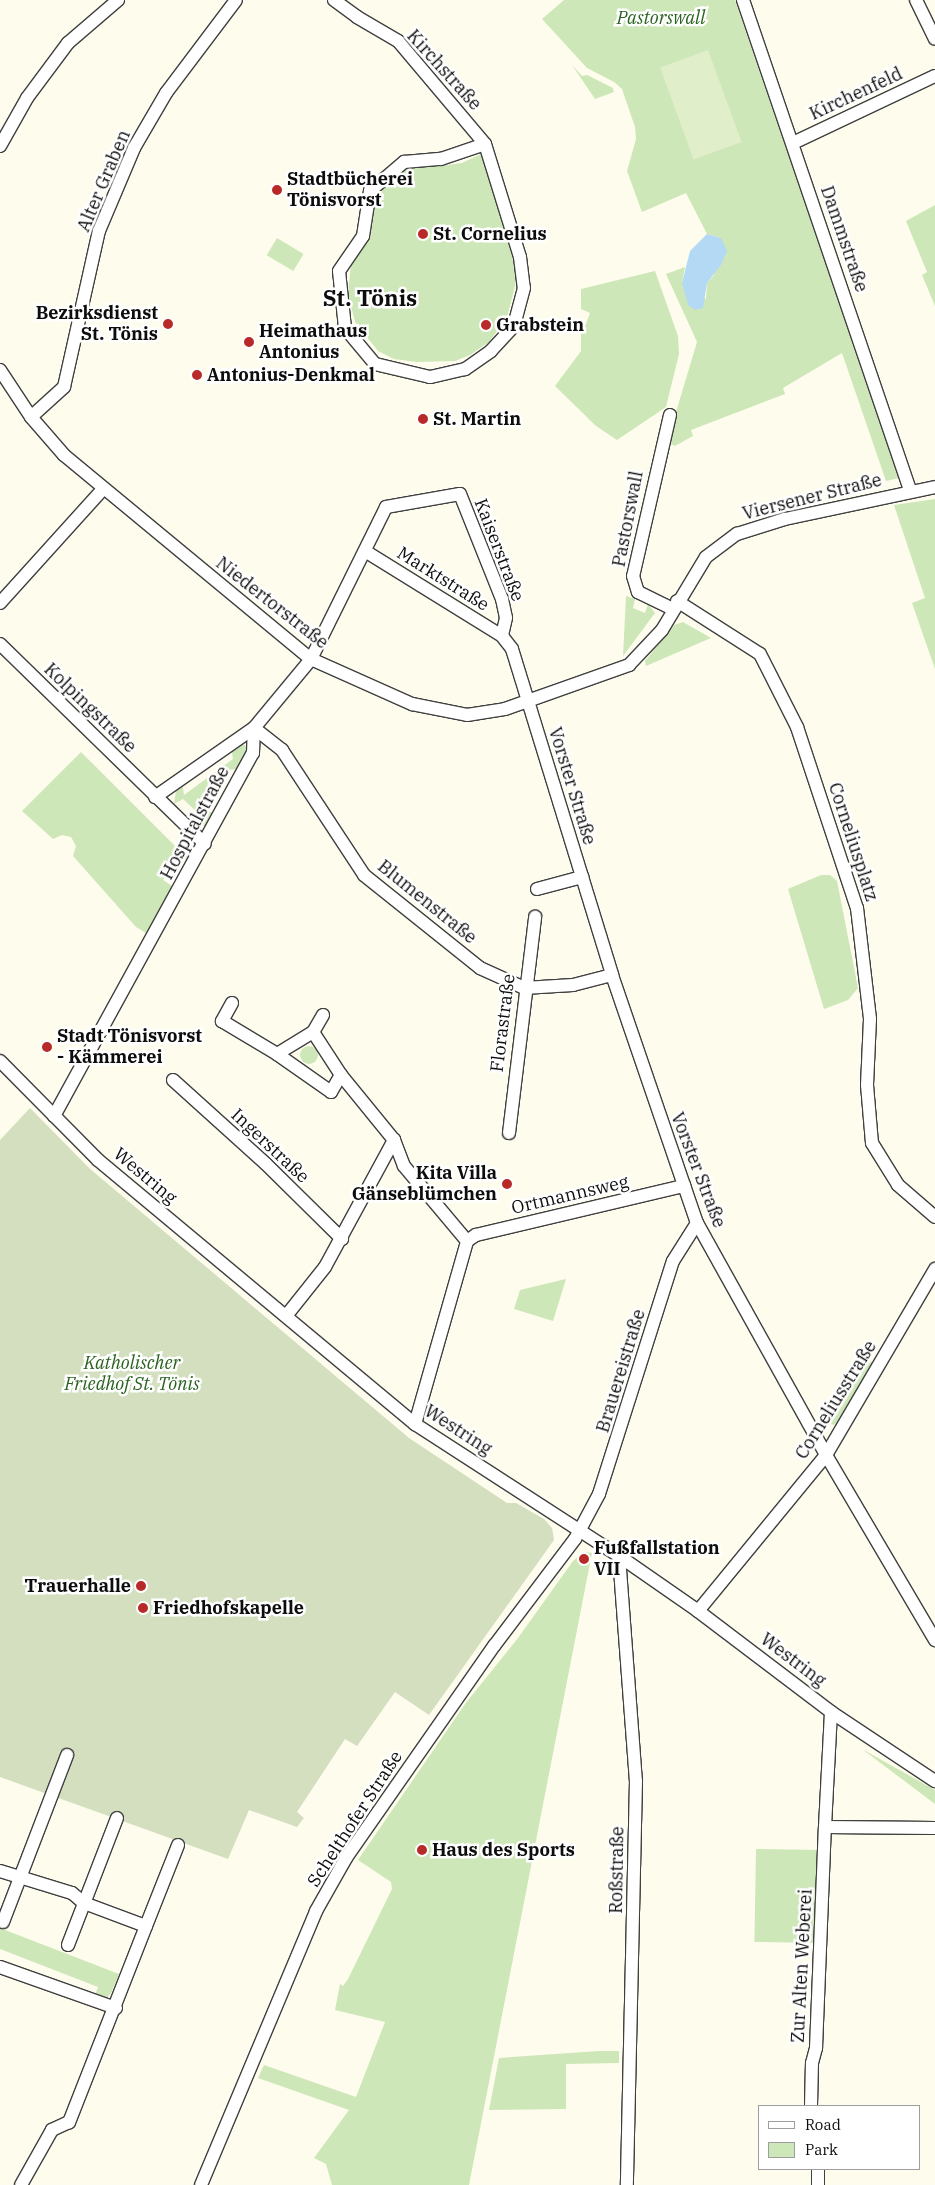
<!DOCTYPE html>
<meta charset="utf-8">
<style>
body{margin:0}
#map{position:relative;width:935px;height:2185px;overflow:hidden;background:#fefced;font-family:"IBM Plex Serif",serif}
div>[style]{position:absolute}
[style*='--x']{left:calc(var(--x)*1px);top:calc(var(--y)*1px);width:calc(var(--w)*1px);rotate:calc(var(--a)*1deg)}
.green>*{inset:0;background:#cee7b8;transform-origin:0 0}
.round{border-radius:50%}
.cemetery>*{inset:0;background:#d3dfbf}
.pitch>*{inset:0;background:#e0efc9;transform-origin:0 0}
.water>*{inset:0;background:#b3d9f4}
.roads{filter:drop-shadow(1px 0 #404040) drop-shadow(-1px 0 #404040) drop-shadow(0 1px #404040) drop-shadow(0 -1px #404040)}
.minor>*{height:12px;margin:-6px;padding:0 6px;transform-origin:6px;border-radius:6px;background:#fff}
.dots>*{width:14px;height:14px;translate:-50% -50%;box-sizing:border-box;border:2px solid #fff;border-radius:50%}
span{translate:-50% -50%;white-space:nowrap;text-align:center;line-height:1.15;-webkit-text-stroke:5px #fff;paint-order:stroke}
.park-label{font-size:18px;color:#2a621f;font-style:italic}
.street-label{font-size:18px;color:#0d0d0d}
.poi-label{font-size:18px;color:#0d0d0d;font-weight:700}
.left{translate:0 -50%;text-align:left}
.right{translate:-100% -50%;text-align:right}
.district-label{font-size:22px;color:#0d0d0d;font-weight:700}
.legend{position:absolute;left:758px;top:2105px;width:162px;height:65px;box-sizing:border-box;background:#fff;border:1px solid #9e9e9e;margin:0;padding:6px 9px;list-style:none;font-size:15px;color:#0d0d0d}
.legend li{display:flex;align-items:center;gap:10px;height:25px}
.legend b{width:25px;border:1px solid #9e9e9e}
</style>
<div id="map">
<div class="green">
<i style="clip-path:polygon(564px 0,735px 0,899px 478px,886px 481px,842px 353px,783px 388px,785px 394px,691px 430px,693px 436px,675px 446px,667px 442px,697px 342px,666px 274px,685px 267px,682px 283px,706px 299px,707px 283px,714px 275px,721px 238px,707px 234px,686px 193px,642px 212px,627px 171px,636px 139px,635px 127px,622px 89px,614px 82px,587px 68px,542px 19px)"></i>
<i style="clip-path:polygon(572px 65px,582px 76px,587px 75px,613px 88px,614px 92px,595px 99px)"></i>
<i style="clip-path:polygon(483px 153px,505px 222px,502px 223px,514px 262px,516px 282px,507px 318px,489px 342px,470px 355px,455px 361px,417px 362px,394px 359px,378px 351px,355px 322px,348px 294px,351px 264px,372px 234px,369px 232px,373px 220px,374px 197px,400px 169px,427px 163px,440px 166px,462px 163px)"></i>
<i style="clip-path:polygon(935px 205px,935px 306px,922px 275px,927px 272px,906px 221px)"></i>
<i style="left:277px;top:238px;width:31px;height:20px;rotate:31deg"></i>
<i style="clip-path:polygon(655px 271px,678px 336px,679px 354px,666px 407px,617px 440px,596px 426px,555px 386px,581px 351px,581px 328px,584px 329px,590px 313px,581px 309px,581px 289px)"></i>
<i style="clip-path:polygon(935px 499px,935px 669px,912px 603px,925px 598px,894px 505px)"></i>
<i style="clip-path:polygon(626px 596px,635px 599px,633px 608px,645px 613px,648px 604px,655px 613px,623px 656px)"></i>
<i style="clip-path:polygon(683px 622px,711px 638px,646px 666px,645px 661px,674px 625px)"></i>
<i style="clip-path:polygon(241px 743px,247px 747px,248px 753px,239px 769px,225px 770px,200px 812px,214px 812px,205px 826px,198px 826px,193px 822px,200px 815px,183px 799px,174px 804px,176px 791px,182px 782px,184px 795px,233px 759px,231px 747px)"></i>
<i style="clip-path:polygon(81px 752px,176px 847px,186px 836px,191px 844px,186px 860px,177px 855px,163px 880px,172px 886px,146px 933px,136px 927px,73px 856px,76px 846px,71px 837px,62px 835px,53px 839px,22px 811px)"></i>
<i style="clip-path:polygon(821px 875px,830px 875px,837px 881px,858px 988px,848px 1000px,824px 1009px,788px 889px)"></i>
<i class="round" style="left:300px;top:1046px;width:18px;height:18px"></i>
<i style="clip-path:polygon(566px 1279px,553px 1321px,514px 1309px,520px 1290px)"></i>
<i style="clip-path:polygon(871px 1361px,873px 1365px,842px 1419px,834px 1425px,825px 1422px,821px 1415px)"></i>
<i style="clip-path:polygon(584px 1552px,592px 1553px,469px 2185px,332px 2185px,326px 2164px,314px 2158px,349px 2110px,258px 2078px,264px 2065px,356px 2097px,385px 2022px,335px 2010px,340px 1984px,343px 1986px,348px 1979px,392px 1889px,391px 1882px,358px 1860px,465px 1704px,518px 1638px,573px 1561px)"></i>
<i style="clip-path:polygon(862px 1749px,935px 1790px,935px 1804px)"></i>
<i style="left:819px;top:1850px;width:93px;height:63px;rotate:91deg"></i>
<i style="clip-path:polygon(0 1928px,119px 1974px,111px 1993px,106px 1999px,94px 1998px,98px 1987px,0 1949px)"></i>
<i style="clip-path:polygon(599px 2051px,619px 2051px,619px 2063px,566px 2064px,566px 2109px,489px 2110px,499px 2058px)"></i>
</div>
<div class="cemetery">
<i style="clip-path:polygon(30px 1108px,89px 1168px,409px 1438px,507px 1503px,516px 1503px,544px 1519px,552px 1528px,554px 1540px,429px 1715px,395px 1692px,357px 1746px,345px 1739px,297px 1812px,304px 1818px,297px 1827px,249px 1810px,228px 1859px,0 1777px,0 1140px)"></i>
</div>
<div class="pitch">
<i style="left:708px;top:50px;width:98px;height:51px;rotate:70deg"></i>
</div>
<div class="water">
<i style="clip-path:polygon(707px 234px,721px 238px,727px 251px,721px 265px,707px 283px,703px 308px,695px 310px,688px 305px,682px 283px,690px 251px)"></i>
</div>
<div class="roads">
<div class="minor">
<i style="--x:334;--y:0;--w:29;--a:36"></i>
<i style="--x:357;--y:17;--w:48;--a:30.3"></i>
<i style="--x:398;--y:41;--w:135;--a:49.8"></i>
<i style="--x:743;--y:0;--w:518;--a:71.18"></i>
<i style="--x:916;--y:0;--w:43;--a:64"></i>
<i style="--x:793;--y:143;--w:157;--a:-25.3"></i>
<i style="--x:485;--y:144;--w:118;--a:72.8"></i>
<i style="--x:520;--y:257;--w:31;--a:83"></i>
<i style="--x:524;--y:288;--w:39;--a:105"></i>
<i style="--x:514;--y:326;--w:34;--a:133"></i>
<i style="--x:491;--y:351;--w:32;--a:145"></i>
<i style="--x:465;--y:369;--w:36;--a:167"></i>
<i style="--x:430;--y:377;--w:57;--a:-166.7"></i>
<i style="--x:375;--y:364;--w:47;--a:-129.8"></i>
<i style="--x:345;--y:328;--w:57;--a:-96"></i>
<i style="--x:339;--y:271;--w:42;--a:-55.6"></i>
<i style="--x:363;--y:236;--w:46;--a:-81.2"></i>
<i style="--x:370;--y:191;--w:45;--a:-40.5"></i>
<i style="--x:404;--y:162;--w:37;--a:-5"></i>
<i style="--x:441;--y:159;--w:46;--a:-18.8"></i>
<i style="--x:0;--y:146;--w:55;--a:-60.6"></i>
<i style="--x:27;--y:98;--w:69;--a:-53.3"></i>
<i style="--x:68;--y:43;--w:66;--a:-40.7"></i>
<i style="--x:0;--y:370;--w:56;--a:56.6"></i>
<i style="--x:31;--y:417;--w:50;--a:49"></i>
<i style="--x:64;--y:455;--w:320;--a:39.6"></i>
<i style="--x:311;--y:659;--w:111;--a:24"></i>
<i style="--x:412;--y:704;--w:56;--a:11.3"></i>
<i style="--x:467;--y:715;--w:38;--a:-9"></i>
<i style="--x:505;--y:709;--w:132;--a:-19.5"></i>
<i style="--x:629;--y:665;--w:48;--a:-46.7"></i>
<i style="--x:662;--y:630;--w:85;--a:-58.9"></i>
<i style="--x:706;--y:557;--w:39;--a:-37"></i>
<i style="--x:737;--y:534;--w:50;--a:-17.4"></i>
<i style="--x:785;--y:519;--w:153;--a:-12"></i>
<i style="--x:670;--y:415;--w:165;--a:102.9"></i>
<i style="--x:633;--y:576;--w:17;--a:73"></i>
<i style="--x:638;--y:592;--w:39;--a:26"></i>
<i style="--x:31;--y:417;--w:45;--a:-42.3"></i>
<i style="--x:64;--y:387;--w:160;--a:-77.4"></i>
<i style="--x:99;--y:231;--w:90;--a:-67.1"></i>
<i style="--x:134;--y:148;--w:64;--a:-59.8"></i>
<i style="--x:166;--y:93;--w:116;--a:-53"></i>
<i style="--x:365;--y:551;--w:161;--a:31.8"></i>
<i style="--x:677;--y:601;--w:98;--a:32.6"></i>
<i style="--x:760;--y:654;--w:82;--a:63.1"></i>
<i style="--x:797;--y:727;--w:191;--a:71.7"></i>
<i style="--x:857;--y:908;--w:112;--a:83.3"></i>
<i style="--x:870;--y:1019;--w:66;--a:92.6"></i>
<i style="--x:867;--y:1085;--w:58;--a:85.1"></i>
<i style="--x:872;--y:1143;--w:49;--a:58.2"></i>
<i style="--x:898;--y:1185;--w:49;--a:40.9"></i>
<i style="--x:0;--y:603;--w:154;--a:-47.9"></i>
<i style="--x:0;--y:644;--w:286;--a:44.3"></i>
<i style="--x:155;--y:797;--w:121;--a:-34.9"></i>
<i style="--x:254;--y:728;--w:36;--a:38"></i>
<i style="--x:282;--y:750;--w:149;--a:56.7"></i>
<i style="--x:364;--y:875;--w:149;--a:38.7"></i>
<i style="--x:480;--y:968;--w:48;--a:24.4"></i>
<i style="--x:524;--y:988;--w:49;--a:-3.5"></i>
<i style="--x:573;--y:985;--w:40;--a:-14.4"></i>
<i style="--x:537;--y:889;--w:47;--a:-14.9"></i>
<i style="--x:232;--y:1003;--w:21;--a:119"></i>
<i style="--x:222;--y:1021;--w:64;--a:31"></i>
<i style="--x:277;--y:1054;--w:42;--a:-31.4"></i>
<i style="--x:323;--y:1015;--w:20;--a:120"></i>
<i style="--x:313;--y:1032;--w:51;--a:56.9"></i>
<i style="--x:341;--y:1075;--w:84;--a:50.8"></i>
<i style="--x:394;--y:1140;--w:28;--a:69"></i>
<i style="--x:404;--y:1166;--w:98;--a:50"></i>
<i style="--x:277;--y:1054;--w:66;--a:35.1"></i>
<i style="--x:331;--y:1092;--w:20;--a:-60"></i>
<i style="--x:0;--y:1061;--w:139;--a:45.3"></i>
<i style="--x:98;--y:1160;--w:413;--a:39.8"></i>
<i style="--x:415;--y:1424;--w:243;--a:32.9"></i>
<i style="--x:619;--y:1556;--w:96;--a:34.8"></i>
<i style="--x:698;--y:1611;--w:167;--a:37.2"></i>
<i style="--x:831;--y:1712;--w:125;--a:33.6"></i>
<i style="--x:173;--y:1080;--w:125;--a:42.1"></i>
<i style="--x:266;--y:1164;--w:107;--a:44.6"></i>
<i style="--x:54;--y:1116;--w:414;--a:-61.3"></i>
<i style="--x:253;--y:753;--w:25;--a:-88"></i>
<i style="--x:254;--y:728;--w:89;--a:-50.4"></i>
<i style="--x:311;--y:659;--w:169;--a:-63.7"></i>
<i style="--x:386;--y:507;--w:75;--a:-10"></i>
<i style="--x:460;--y:494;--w:113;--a:68.2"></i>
<i style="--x:502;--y:599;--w:19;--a:78"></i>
<i style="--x:506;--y:618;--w:18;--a:103"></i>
<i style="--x:502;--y:636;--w:16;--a:52"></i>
<i style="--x:512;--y:649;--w:341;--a:72.9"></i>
<i style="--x:612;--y:975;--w:262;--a:71.1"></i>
<i style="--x:697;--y:1223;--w:265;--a:60.9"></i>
<i style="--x:826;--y:1455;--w:215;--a:59.5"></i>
<i style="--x:509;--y:1133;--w:218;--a:-83.1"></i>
<i style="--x:286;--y:1316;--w:63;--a:-51.5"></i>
<i style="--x:325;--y:1267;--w:145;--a:-61.5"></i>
<i style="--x:415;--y:1424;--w:190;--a:-74.1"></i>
<i style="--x:467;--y:1241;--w:11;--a:-34"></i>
<i style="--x:476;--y:1235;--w:214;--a:-13.3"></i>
<i style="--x:619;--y:1556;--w:226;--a:85.7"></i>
<i style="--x:636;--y:1781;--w:404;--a:91.3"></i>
<i style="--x:698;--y:1611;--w:202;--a:-50.6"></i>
<i style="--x:826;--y:1455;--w:216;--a:-59.6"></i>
<i style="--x:831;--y:1712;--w:115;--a:93"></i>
<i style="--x:825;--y:1827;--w:110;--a:0.5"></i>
<i style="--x:0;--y:1871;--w:75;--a:17"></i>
<i style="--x:72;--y:1893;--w:16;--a:40"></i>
<i style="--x:84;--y:1903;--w:66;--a:20.4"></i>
<i style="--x:146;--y:1926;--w:211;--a:111.4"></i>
<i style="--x:69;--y:2122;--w:19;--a:155"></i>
<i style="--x:52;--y:2130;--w:63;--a:119.4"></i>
<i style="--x:3;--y:1922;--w:179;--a:-69"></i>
<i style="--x:146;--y:1926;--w:87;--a:-68.4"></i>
<i style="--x:68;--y:1945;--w:136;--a:-68.9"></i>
<i style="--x:0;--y:1967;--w:123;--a:19.5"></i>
<i style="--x:811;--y:2106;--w:43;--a:-88.7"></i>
<i style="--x:812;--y:2063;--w:16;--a:-75"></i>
<i style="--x:816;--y:2048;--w:221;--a:-87.7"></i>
<i style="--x:818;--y:2169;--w:16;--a:90"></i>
<i style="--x:201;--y:2185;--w:297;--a:-67.2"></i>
<i style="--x:316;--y:1911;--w:61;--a:-60.5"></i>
<i style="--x:346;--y:1858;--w:259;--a:-55.1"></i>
<i style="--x:494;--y:1646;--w:134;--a:-52.9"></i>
<i style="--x:575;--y:1539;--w:51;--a:-61.9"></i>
<i style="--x:599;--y:1494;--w:244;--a:-72.4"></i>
<i style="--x:673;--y:1261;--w:45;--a:-57.7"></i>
</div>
</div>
<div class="dots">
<i style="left:277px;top:190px;background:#b82a2a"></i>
<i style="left:423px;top:234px;background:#b82a2a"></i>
<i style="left:168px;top:324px;background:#b82a2a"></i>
<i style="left:486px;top:325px;background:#b82a2a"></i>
<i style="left:249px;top:342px;background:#b82a2a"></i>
<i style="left:197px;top:375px;background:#b82a2a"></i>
<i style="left:423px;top:419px;background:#b82a2a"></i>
<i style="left:47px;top:1047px;background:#b82a2a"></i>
<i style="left:507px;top:1184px;background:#b82a2a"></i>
<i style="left:584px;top:1559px;background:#b82a2a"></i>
<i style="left:141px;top:1586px;background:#b82a2a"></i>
<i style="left:143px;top:1608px;background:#b82a2a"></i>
<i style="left:422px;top:1850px;background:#b82a2a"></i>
</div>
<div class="park-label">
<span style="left:661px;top:18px">Pastorswall</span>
<span style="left:132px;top:1374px">Katholischer<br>Friedhof St. Tönis</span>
</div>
<div class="street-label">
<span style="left:444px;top:70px;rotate:48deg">Kirchstraße</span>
<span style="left:856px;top:94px;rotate:-25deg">Kirchenfeld</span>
<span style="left:104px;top:181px;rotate:-67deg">Alter Graben</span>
<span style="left:844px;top:239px;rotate:71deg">Dammstraße</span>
<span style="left:812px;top:497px;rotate:-14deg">Viersener Straße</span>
<span style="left:628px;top:519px;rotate:-79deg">Pastorswall</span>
<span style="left:499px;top:550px;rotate:69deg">Kaiserstraße</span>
<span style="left:443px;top:579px;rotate:32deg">Marktstraße</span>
<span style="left:272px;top:603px;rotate:38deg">Niedertorstraße</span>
<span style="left:90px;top:708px;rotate:44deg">Kolpingstraße</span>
<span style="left:572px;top:786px;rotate:73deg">Vorster Straße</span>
<span style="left:195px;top:823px;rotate:-62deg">Hospitalstraße</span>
<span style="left:853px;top:842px;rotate:72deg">Corneliusplatz</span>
<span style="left:427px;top:902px;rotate:39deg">Blumenstraße</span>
<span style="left:503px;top:1023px;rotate:-83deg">Florastraße</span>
<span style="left:270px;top:1146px;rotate:43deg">Ingerstraße</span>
<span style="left:698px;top:1170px;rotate:69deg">Vorster Straße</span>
<span style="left:145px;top:1176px;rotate:40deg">Westring</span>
<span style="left:570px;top:1195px;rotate:-13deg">Ortmannsweg</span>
<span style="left:621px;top:1371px;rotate:-73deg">Brauereistraße</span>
<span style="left:836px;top:1400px;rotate:-58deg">Corneliusstraße</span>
<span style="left:458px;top:1430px;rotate:33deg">Westring</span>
<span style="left:793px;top:1660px;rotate:37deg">Westring</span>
<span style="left:355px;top:1819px;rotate:-57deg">Schelthofer Straße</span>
<span style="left:617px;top:1870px;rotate:-89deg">Roßstraße</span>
<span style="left:802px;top:1966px;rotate:-87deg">Zur Alten Weberei</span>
</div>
<div class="poi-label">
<span class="left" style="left:287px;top:190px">Stadtbücherei<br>Tönisvorst</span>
<span class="left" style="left:433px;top:234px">St. Cornelius</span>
<span class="right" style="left:158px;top:324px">Bezirksdienst<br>St. Tönis</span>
<span class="left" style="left:496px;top:325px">Grabstein</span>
<span class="left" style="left:259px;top:342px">Heimathaus<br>Antonius</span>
<span class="left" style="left:207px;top:375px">Antonius-Denkmal</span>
<span class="left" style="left:433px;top:419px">St. Martin</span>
<span class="left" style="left:57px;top:1047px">Stadt Tönisvorst<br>- Kämmerei</span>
<span class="right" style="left:497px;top:1184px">Kita Villa<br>Gänseblümchen</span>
<span class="left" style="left:594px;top:1559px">Fußfallstation<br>VII</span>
<span class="right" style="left:131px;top:1586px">Trauerhalle</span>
<span class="left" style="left:153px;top:1608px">Friedhofskapelle</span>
<span class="left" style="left:432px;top:1850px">Haus des Sports</span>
</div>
<div class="district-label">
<span style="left:370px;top:298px">St. Tönis</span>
</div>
<ul class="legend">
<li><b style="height:6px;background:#fff"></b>Road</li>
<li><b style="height:14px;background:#cee7b8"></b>Park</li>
</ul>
</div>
